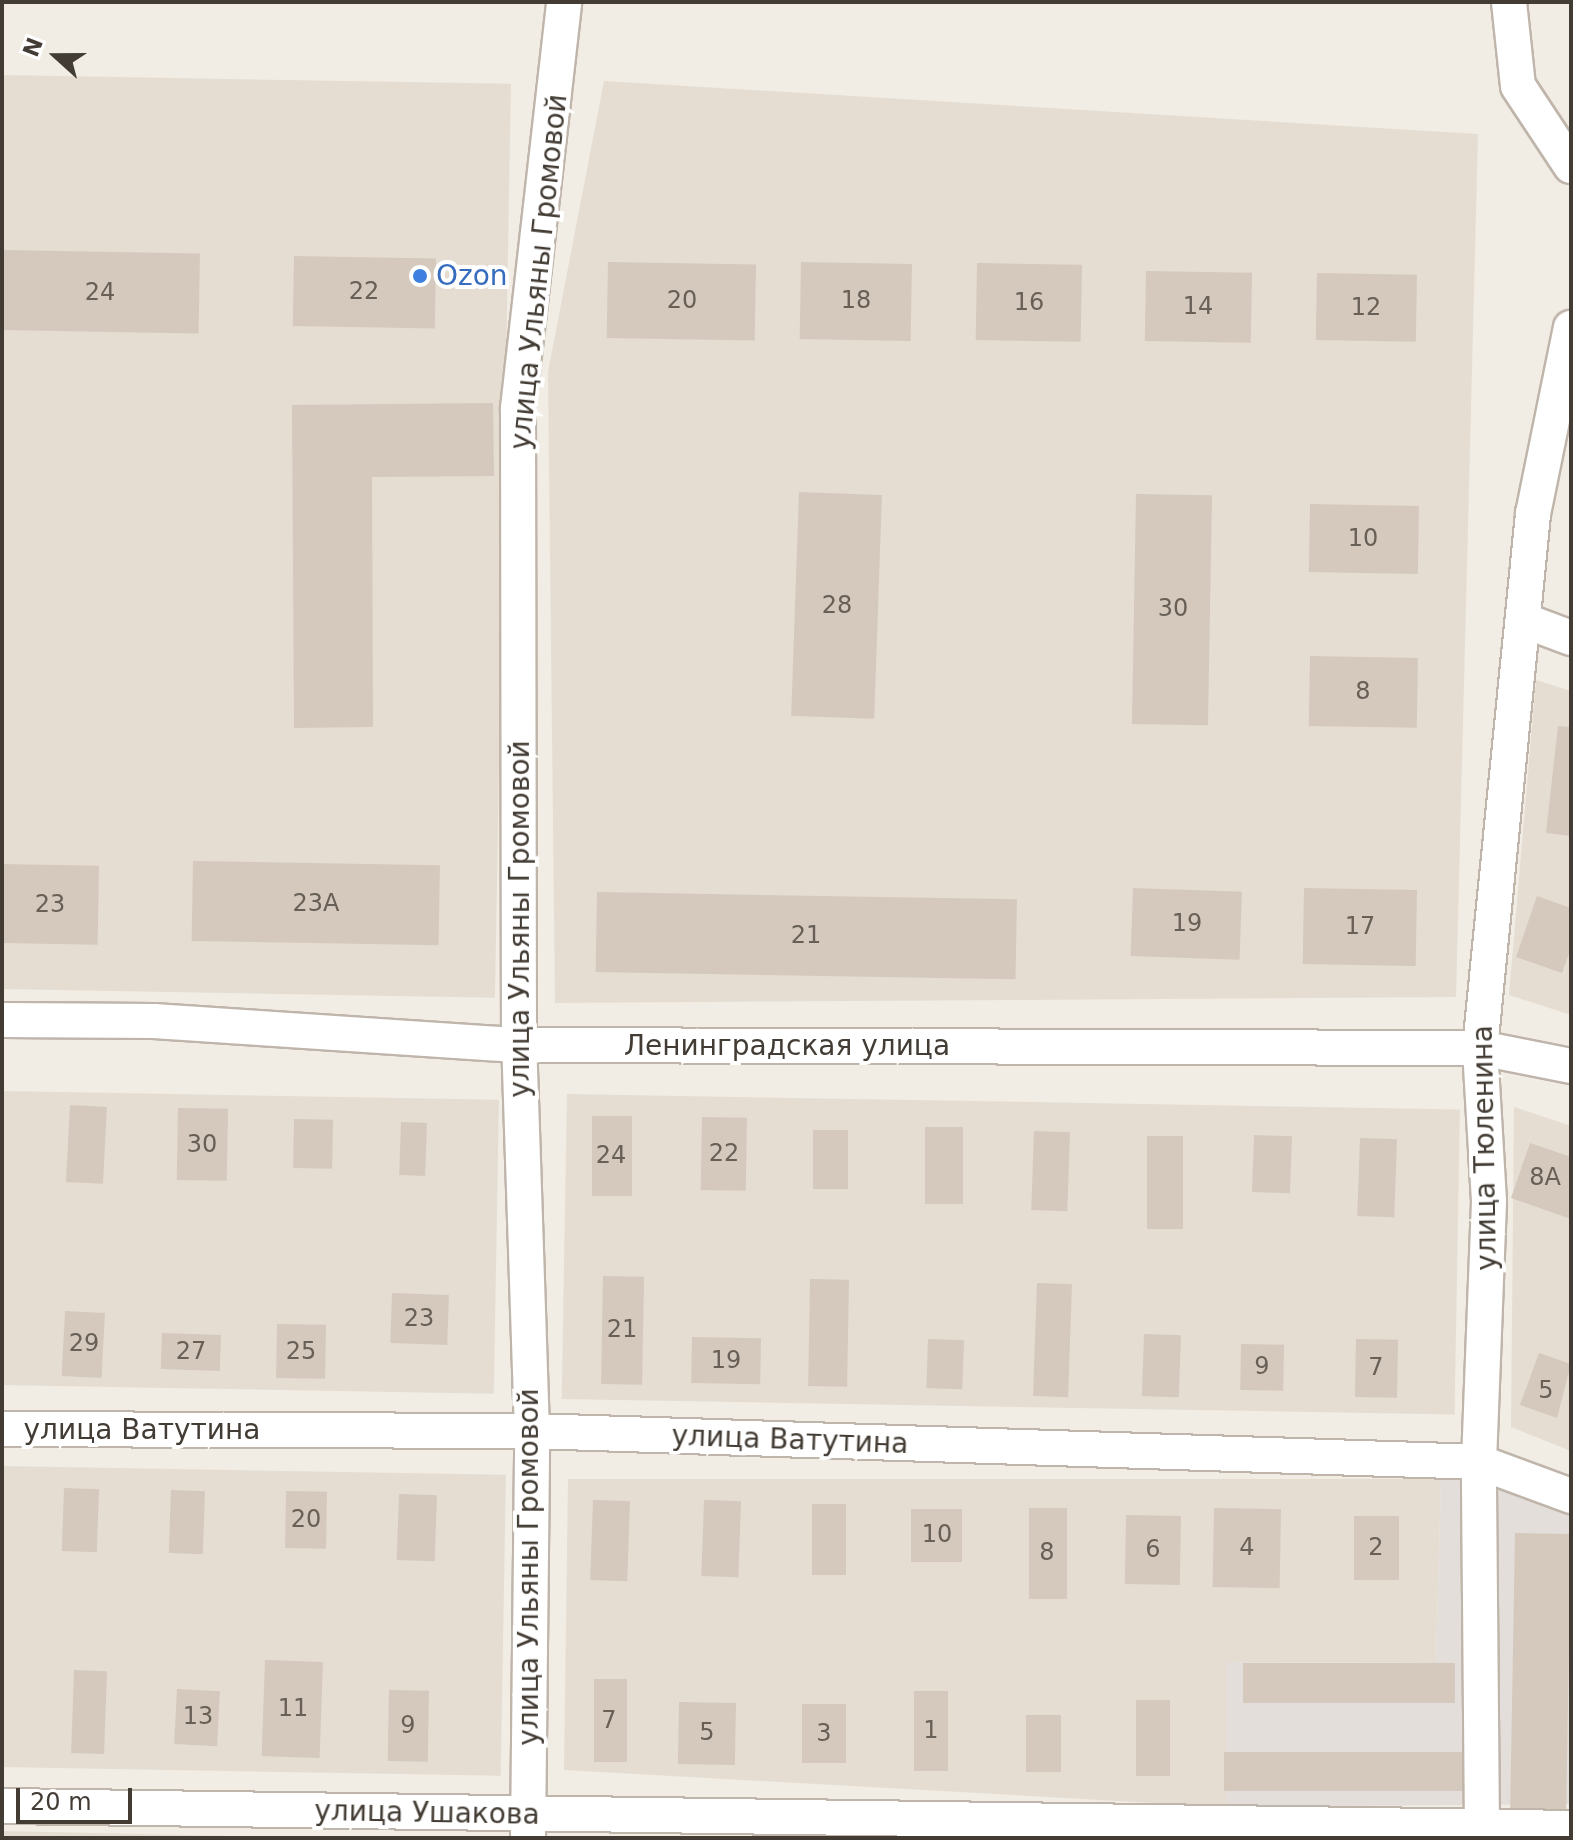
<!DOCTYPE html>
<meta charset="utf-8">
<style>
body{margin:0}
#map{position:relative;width:1573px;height:1840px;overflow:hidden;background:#f1ece4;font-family:"DejaVu Sans",sans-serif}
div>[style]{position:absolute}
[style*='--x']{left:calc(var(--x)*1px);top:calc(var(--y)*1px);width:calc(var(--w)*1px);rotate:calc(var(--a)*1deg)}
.residential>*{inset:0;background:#e5ddd2;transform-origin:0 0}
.industrial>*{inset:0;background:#e3ded9}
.building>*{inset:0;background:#d5c9bd;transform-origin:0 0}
.roads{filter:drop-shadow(2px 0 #bfb5aa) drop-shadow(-2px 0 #bfb5aa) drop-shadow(0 2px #bfb5aa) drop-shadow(0 -2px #bfb5aa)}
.minor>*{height:34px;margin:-17px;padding:0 17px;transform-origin:17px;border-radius:17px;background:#fff}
.dots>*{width:22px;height:22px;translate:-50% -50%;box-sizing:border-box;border:4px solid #fff;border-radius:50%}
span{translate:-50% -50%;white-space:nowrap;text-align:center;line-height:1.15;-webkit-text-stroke:8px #fff;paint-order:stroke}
.number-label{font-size:24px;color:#685f56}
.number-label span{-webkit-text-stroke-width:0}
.street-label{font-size:28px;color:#433c34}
.shop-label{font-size:28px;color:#366cbe}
.left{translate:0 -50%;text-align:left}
.frame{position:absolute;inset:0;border:4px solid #433c34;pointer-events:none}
.north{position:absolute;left:16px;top:16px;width:80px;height:80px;-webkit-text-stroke:6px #fff;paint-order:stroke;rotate:291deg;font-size:22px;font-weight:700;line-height:32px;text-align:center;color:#433c34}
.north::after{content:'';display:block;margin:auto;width:28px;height:36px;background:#433c34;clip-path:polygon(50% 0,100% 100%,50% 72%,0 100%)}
.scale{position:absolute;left:16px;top:1788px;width:116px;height:36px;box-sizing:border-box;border:4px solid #433c34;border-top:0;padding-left:10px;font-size:24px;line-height:28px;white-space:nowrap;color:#433c34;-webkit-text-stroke:6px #fff;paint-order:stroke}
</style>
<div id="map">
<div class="residential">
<i style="left:2px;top:75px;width:509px;height:914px;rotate:1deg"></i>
<i style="clip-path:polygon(604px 81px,1478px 134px,1456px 997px,555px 1003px,548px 372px)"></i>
<i style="clip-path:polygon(1536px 680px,1571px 691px,1571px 1015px,1509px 995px)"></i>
<i style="left:2px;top:1091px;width:497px;height:294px;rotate:1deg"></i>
<i style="left:567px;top:1094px;width:893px;height:305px;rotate:1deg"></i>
<i style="clip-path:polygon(1514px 1107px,1571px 1126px,1571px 1451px,1511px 1427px)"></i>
<i style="left:2px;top:1466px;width:504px;height:301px;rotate:1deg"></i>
<i style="clip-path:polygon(568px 1479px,1441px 1479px,1436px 1663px,1226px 1662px,1226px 1807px,564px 1770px)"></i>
<i style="clip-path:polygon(2px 1831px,323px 1838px,2px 1838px)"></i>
</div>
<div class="industrial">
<i style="clip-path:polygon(1478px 1477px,1571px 1514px,1571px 1804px,1226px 1807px,1226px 1662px,1436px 1663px,1441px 1479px)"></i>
</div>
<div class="building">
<i style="left:2px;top:250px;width:198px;height:80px;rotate:1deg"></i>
<i style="left:294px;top:256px;width:142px;height:70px;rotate:1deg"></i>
<i style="left:608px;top:262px;width:148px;height:76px;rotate:1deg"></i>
<i style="left:801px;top:262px;width:111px;height:77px;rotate:1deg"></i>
<i style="left:977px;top:263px;width:105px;height:77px;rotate:1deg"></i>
<i style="left:1146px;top:271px;width:106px;height:70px;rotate:1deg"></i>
<i style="left:1317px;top:273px;width:100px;height:67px;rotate:1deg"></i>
<i style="clip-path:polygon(493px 403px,494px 476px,372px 477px,373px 727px,294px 728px,292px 405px)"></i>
<i style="left:799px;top:492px;width:83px;height:224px;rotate:2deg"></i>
<i style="left:1136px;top:494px;width:76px;height:230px;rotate:1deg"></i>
<i style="left:1310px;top:504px;width:109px;height:68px;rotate:1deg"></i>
<i style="left:1310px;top:656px;width:108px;height:70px;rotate:1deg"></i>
<i style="clip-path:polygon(1558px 726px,1571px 727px,1571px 836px,1546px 833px)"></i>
<i style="left:193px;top:861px;width:247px;height:80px;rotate:1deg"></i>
<i style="left:2px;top:864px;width:97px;height:79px;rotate:1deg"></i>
<i style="left:1133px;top:888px;width:109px;height:68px;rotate:2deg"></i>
<i style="left:1304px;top:888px;width:113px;height:76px;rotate:1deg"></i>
<i style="left:597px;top:892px;width:420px;height:80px;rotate:1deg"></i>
<i style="clip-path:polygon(1537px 896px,1571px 908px,1571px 948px,1562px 973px,1516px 957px)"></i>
<i style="left:70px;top:1105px;width:37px;height:77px;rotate:3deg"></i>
<i style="left:178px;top:1108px;width:50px;height:72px;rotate:1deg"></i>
<i style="left:592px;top:1116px;width:40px;height:80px"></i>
<i style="left:702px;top:1117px;width:45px;height:73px;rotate:1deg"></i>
<i style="left:294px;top:1119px;width:39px;height:49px;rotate:1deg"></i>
<i style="left:401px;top:1122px;width:26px;height:53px;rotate:2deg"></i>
<i style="left:925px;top:1127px;width:38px;height:77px"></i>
<i style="left:813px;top:1130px;width:35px;height:59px"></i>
<i style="left:1034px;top:1131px;width:36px;height:79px;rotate:2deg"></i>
<i style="left:1254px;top:1135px;width:38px;height:57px;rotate:2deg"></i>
<i style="left:1147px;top:1136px;width:36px;height:93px"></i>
<i style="left:1360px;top:1138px;width:37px;height:78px;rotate:2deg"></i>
<i style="clip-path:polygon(1530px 1143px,1571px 1157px,1571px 1219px,1511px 1198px)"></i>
<i style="left:603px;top:1276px;width:41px;height:108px;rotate:1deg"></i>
<i style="left:810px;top:1279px;width:39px;height:107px;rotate:1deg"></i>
<i style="left:1037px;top:1283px;width:35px;height:113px;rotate:2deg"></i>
<i style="left:392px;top:1293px;width:57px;height:50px;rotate:2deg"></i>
<i style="left:65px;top:1311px;width:40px;height:65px;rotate:3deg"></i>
<i style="left:277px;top:1324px;width:49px;height:54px;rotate:1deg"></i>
<i style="left:162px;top:1333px;width:59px;height:36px;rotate:2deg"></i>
<i style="left:1144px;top:1334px;width:37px;height:62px;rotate:2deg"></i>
<i style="left:692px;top:1337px;width:69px;height:46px;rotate:1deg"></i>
<i style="left:928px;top:1339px;width:36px;height:49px;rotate:2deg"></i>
<i style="left:1356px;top:1339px;width:42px;height:58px;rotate:1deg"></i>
<i style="left:1241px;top:1344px;width:43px;height:46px;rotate:1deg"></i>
<i style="clip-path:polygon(1539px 1353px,1571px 1364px,1557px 1418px,1520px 1405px)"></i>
<i style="left:64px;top:1488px;width:35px;height:63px;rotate:2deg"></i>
<i style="left:171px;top:1490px;width:34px;height:63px;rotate:2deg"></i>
<i style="left:286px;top:1491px;width:41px;height:57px;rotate:1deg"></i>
<i style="left:399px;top:1494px;width:38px;height:66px;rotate:2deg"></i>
<i style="left:593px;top:1500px;width:37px;height:80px;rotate:2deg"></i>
<i style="left:704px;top:1500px;width:37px;height:76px;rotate:2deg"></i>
<i style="left:812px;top:1504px;width:34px;height:71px"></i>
<i style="left:1029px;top:1508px;width:38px;height:91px"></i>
<i style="left:1214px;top:1508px;width:67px;height:79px;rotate:1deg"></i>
<i style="left:911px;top:1509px;width:51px;height:53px"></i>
<i style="left:1126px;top:1515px;width:55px;height:69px;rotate:1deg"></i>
<i style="left:1354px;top:1516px;width:45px;height:64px"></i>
<i style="left:1515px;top:1533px;width:56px;height:277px;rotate:1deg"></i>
<i style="left:265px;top:1660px;width:58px;height:96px;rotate:2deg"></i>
<i style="left:1243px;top:1663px;width:212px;height:40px"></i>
<i style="left:74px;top:1670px;width:33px;height:83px;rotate:2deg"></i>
<i style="left:594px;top:1679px;width:33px;height:83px"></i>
<i style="left:177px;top:1689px;width:43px;height:55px;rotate:3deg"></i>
<i style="left:389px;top:1690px;width:40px;height:71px;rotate:1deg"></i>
<i style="left:914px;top:1691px;width:34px;height:80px"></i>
<i style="left:1136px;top:1700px;width:34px;height:76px"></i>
<i style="left:679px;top:1702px;width:57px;height:62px;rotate:1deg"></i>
<i style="left:802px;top:1704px;width:44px;height:59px"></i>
<i style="left:1026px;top:1715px;width:35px;height:57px"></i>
<i style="left:1466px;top:1752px;width:39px;height:242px;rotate:90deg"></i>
</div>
<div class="roads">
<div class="minor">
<i style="--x:1509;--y:2;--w:84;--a:83.9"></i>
<i style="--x:1518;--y:86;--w:96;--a:56.5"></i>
<i style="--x:1523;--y:620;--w:51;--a:20.6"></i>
<i style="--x:2;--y:1020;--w:152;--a:0.4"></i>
<i style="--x:154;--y:1021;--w:366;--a:3.8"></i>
<i style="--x:519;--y:1045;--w:961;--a:0.18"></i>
<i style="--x:1480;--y:1048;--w:93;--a:11.2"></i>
<i style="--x:2;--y:1429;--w:530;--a:0.22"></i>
<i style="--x:532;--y:1431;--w:948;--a:1.87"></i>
<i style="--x:1479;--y:1462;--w:98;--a:20.3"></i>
<i style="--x:2;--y:1806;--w:1569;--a:0.8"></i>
<i style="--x:1482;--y:1829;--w:367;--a:-90.5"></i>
<i style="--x:1479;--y:1462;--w:261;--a:-87.8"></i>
<i style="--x:1489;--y:1201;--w:153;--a:-93.4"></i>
<i style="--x:1480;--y:1048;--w:537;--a:-84.33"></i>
<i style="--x:1533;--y:514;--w:190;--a:-78.5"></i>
<i style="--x:528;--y:1838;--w:407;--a:-89.4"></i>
<i style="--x:532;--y:1431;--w:386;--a:-91.9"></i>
<i style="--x:519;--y:1045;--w:637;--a:-90.09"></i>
<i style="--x:518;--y:408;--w:409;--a:-83.5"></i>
</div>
</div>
<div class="dots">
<i style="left:420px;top:276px;background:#3f7fe0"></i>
</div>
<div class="number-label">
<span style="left:364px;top:292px">22</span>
<span style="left:100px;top:293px">24</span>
<span style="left:682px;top:301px">20</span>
<span style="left:856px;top:301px">18</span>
<span style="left:1029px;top:303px">16</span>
<span style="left:1198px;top:307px">14</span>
<span style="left:1366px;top:308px">12</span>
<span style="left:1363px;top:539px">10</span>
<span style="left:837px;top:606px">28</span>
<span style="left:1173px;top:609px">30</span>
<span style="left:1363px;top:692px">8</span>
<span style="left:316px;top:904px">23А</span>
<span style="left:50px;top:905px">23</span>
<span style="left:1187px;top:924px">19</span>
<span style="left:1360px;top:927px">17</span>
<span style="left:806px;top:936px">21</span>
<span style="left:202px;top:1145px">30</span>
<span style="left:724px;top:1154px">22</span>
<span style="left:611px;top:1156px">24</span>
<span style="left:1545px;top:1178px">8А</span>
<span style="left:419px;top:1319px">23</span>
<span style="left:622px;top:1330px">21</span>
<span style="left:84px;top:1344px">29</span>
<span style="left:191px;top:1352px">27</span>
<span style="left:301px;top:1352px">25</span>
<span style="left:726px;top:1361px">19</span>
<span style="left:1262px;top:1367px">9</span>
<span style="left:1376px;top:1368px">7</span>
<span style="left:1546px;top:1391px">5</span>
<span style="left:306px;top:1520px">20</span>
<span style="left:937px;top:1535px">10</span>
<span style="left:1247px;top:1548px">4</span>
<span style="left:1376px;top:1548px">2</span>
<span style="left:1153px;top:1550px">6</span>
<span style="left:1047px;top:1553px">8</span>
<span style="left:293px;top:1709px">11</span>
<span style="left:198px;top:1717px">13</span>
<span style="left:609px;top:1721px">7</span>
<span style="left:408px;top:1726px">9</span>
<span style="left:931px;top:1731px">1</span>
<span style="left:707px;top:1733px">5</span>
<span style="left:824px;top:1734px">3</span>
</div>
<div class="street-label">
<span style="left:539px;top:272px;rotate:-84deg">улица Ульяны Громовой</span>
<span style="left:520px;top:919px;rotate:-90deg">улица Ульяны Громовой</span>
<span style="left:787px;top:1046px">Ленинградская улица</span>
<span style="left:1485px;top:1148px;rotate:-91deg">улица Тюленина</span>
<span style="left:142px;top:1430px">улица Ватутина</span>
<span style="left:790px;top:1440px;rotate:2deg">улица Ватутина</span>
<span style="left:529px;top:1567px;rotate:-90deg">улица Ульяны Громовой</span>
<span style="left:427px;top:1813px;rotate:1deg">улица Ушакова</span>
</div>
<div class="shop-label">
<span class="left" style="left:436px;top:276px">Ozon</span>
</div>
<div class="frame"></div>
<div class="north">N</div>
<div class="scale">20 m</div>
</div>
